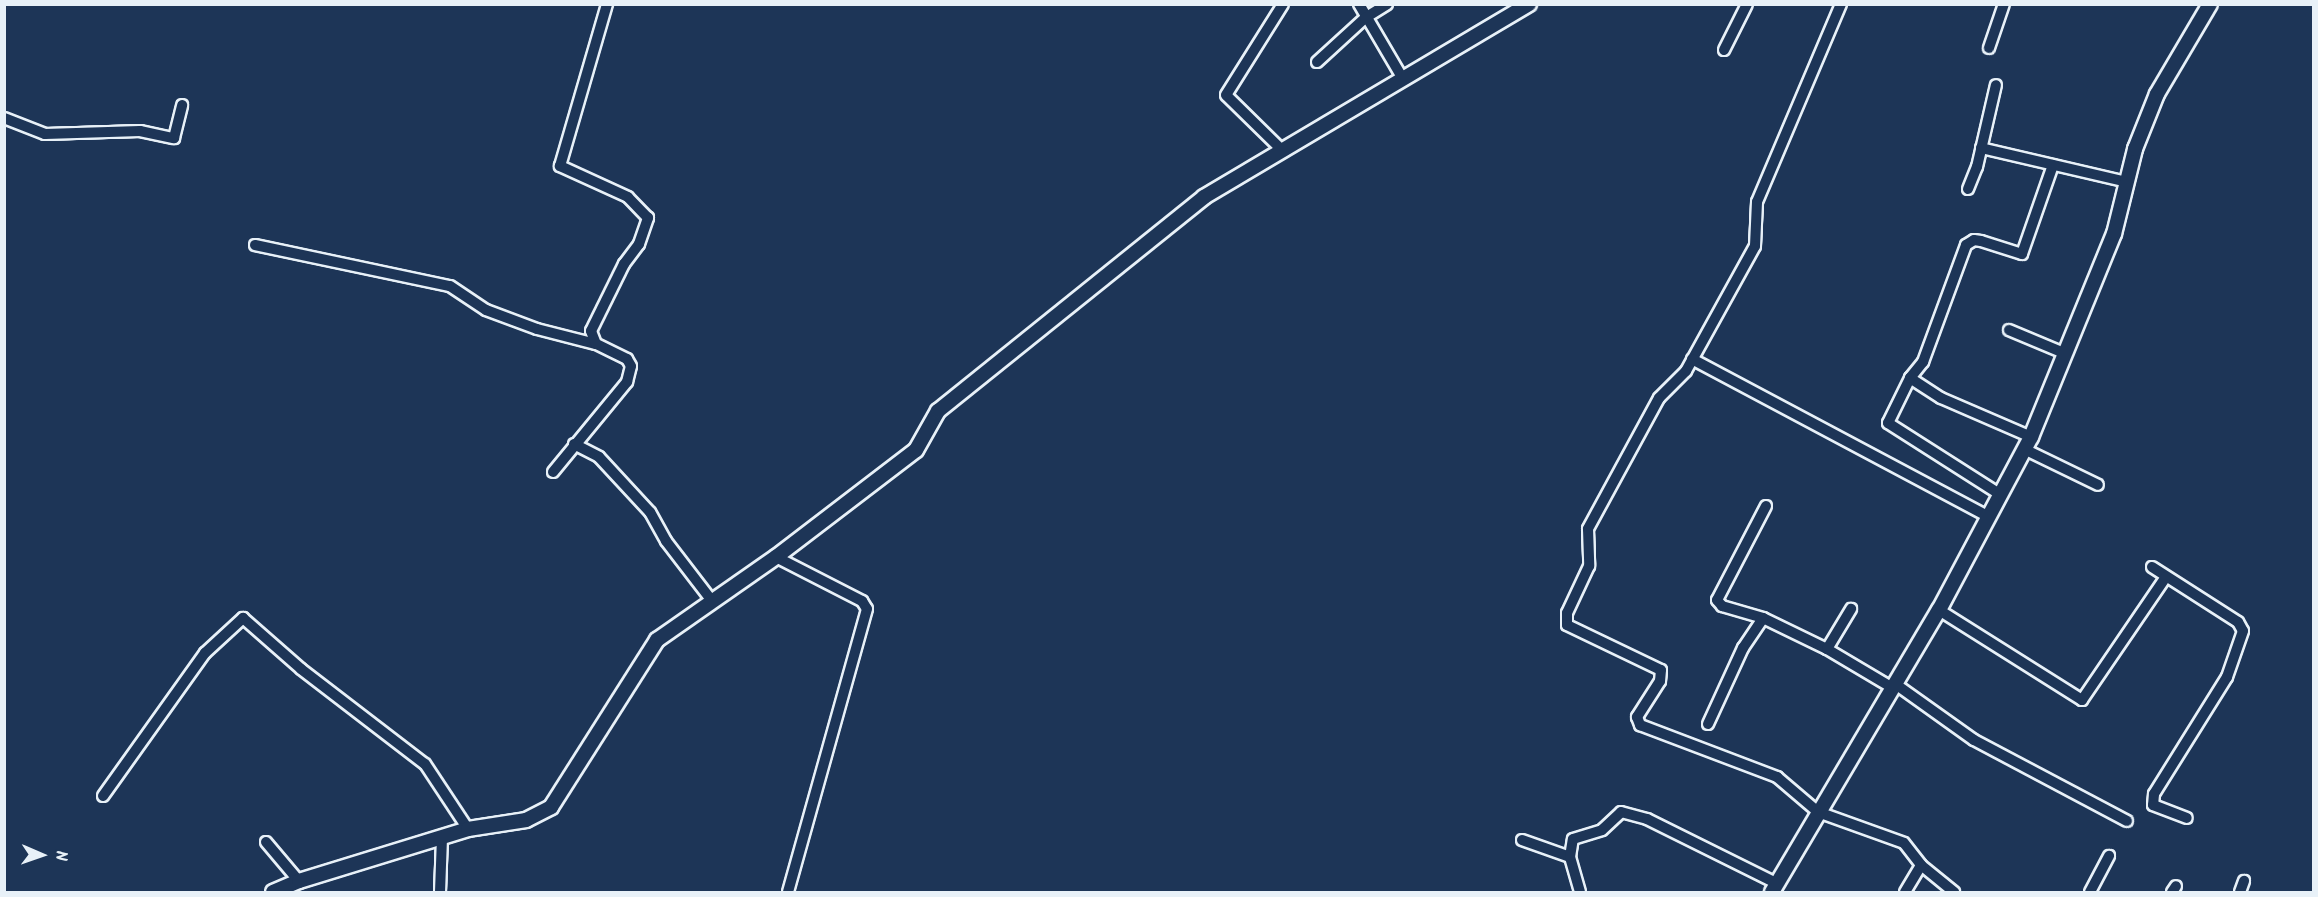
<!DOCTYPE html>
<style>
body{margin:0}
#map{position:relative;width:2318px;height:897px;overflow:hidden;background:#1d3557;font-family:Kalam,sans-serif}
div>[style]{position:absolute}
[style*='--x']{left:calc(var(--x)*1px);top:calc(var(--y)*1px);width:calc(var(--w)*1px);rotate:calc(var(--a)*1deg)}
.roads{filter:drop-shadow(2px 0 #e8f1f8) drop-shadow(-2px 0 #e8f1f8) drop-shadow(0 2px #e8f1f8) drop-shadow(0 -2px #e8f1f8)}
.street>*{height:10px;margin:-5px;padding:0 5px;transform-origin:5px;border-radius:5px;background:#1d3557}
.secondary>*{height:14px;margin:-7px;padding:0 7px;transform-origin:7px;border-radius:7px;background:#1d3557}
span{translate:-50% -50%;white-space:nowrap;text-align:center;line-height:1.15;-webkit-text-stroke:5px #1d3557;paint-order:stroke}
.frame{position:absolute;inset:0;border:6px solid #e8f1f8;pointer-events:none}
.north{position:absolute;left:12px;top:825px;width:60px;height:60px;-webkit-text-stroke:4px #1d3557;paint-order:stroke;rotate:92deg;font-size:16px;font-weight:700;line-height:24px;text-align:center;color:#e8f1f8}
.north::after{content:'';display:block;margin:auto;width:21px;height:27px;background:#e8f1f8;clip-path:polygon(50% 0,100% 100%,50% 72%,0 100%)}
</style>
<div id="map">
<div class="roads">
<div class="street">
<i style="--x:1359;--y:4;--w:87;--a:59.6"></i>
<i style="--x:1841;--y:4;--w:215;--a:113"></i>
<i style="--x:1757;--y:202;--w:44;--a:92.6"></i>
<i style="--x:1755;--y:246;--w:143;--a:118.9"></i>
<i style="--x:1686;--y:371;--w:38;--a:135"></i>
<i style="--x:1659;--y:398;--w:149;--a:118.5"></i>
<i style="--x:1588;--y:529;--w:37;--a:88"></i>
<i style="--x:1589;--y:566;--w:52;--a:115.1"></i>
<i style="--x:1567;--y:613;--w:12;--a:90"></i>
<i style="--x:1567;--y:625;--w:104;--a:25.6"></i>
<i style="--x:1661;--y:670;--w:11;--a:95"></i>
<i style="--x:1660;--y:681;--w:43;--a:122.6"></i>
<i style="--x:1637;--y:717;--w:9;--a:69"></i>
<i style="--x:1640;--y:725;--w:147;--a:20.8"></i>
<i style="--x:1777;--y:777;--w:54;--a:40.5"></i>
<i style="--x:1818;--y:812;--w:91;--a:19.8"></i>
<i style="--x:1904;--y:843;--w:28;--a:52"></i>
<i style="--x:1921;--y:865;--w:43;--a:39.3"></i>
<i style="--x:1989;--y:48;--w:46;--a:-71.2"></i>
<i style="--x:1724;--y:50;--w:51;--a:-63.4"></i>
<i style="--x:1317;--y:62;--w:65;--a:-42.5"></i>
<i style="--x:1365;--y:18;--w:26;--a:-32"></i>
<i style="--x:4;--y:118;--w:44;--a:21.3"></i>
<i style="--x:45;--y:134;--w:95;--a:-1.8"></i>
<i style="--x:140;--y:131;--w:35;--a:12"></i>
<i style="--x:174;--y:138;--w:34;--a:-76"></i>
<i style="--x:1981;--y:148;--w:150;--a:13.1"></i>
<i style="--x:1282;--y:150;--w:78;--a:-135.5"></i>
<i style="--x:1226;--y:95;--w:107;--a:-57.9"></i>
<i style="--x:1968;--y:189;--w:24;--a:-68"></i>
<i style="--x:1977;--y:167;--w:84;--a:-77"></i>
<i style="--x:255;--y:245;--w:199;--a:11.9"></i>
<i style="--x:450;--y:286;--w:43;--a:33.7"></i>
<i style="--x:486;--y:310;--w:54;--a:20.4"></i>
<i style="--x:537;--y:329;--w:61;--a:14.3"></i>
<i style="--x:2009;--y:330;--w:60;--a:22.7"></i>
<i style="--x:1692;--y:359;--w:336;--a:28"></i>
<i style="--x:1910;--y:378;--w:37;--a:33"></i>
<i style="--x:1941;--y:398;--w:98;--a:23.4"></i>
<i style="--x:574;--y:444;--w:28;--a:27"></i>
<i style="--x:599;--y:457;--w:75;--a:47.2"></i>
<i style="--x:650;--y:512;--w:33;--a:61"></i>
<i style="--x:666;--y:541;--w:76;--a:52.5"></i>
<i style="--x:2024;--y:449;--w:82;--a:25.9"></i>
<i style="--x:553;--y:472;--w:117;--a:-50.6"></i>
<i style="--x:627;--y:382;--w:16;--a:-76"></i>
<i style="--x:631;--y:366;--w:8;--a:-120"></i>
<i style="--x:627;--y:359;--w:34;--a:-154"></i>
<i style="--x:596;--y:344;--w:14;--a:-111"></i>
<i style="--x:591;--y:331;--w:75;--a:-63.8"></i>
<i style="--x:624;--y:264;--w:25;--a:-53"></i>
<i style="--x:639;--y:244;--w:28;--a:-71"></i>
<i style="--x:648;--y:218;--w:29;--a:-134"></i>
<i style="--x:628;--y:197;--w:75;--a:-155.5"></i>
<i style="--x:560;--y:166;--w:169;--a:-73.8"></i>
<i style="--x:2001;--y:495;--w:134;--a:-147.5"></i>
<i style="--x:1888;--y:423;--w:50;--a:-63.9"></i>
<i style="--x:1910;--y:378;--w:21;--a:-51"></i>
<i style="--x:1923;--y:362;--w:125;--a:-69.8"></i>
<i style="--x:1966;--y:245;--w:9;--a:-32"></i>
<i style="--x:1974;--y:240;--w:7;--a:8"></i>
<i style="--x:1981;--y:241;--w:43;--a:17.6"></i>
<i style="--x:2022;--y:254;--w:94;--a:-70.8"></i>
<i style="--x:1766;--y:506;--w:106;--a:117.5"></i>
<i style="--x:1717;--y:600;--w:8;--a:50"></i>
<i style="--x:1722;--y:606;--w:43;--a:16.3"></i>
<i style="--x:1763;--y:618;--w:71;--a:25.8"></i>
<i style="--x:1827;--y:649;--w:74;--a:30.7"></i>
<i style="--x:776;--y:557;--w:97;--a:27.1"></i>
<i style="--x:862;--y:601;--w:9;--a:58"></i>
<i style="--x:867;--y:609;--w:294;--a:105.6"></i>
<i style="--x:2152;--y:567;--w:102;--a:32.6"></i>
<i style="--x:2238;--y:622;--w:10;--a:61"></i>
<i style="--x:2243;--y:631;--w:49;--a:109.2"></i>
<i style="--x:2227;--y:677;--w:138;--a:122"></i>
<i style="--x:2154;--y:794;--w:11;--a:95"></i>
<i style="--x:2153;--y:805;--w:36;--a:21"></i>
<i style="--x:1939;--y:610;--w:169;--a:32.2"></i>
<i style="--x:2082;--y:700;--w:149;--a:-55.7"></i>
<i style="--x:1827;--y:649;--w:47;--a:-59"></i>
<i style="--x:1894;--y:683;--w:98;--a:35.5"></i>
<i style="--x:1974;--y:740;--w:173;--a:27.9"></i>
<i style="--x:1708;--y:724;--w:84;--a:-65.3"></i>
<i style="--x:1743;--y:648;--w:36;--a:-56"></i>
<i style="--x:103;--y:796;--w:176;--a:-54.5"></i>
<i style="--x:205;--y:653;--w:52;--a:-42.6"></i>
<i style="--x:243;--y:618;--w:77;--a:41.3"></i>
<i style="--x:301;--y:669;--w:156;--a:37.5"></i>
<i style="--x:425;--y:764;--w:78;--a:56.5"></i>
<i style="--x:1522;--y:840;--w:51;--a:19.5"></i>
<i style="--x:1570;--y:857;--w:36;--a:74"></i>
<i style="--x:266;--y:842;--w:51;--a:49.8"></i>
<i style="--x:1570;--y:857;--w:18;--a:-81"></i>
<i style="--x:1573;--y:839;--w:30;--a:-17"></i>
<i style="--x:1602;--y:830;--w:26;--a:-43"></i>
<i style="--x:1621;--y:812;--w:27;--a:15"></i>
<i style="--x:1647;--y:819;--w:144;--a:26.4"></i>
<i style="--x:440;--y:892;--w:55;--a:-87.9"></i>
<i style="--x:1905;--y:892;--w:31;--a:-59"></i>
<i style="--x:2090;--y:892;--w:41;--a:-62.2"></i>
<i style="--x:2172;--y:892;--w:7;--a:-56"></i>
<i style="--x:2240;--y:892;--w:12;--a:-70"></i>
</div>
<div class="secondary">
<i style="--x:273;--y:892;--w:28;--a:-23"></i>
<i style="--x:299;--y:881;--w:177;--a:-17.1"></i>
<i style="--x:468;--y:829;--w:59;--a:-8.8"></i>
<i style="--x:526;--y:820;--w:28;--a:-27"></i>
<i style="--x:551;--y:807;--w:198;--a:-57.6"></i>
<i style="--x:657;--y:640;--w:145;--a:-34.9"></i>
<i style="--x:776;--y:557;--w:176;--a:-37.4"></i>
<i style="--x:916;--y:450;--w:45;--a:-60.6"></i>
<i style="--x:938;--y:411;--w:341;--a:-38.8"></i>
<i style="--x:1204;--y:197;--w:378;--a:-30.7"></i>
<i style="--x:1772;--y:892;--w:328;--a:-59.4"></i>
<i style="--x:1939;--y:610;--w:196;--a:-62"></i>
<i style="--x:2031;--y:437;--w:219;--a:-67.8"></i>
<i style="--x:2114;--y:234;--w:88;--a:-76.1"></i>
<i style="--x:2135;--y:149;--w:59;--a:-68.2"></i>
<i style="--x:2157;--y:94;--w:104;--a:-59.5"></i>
</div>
</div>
<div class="frame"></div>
<div class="north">N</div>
</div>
